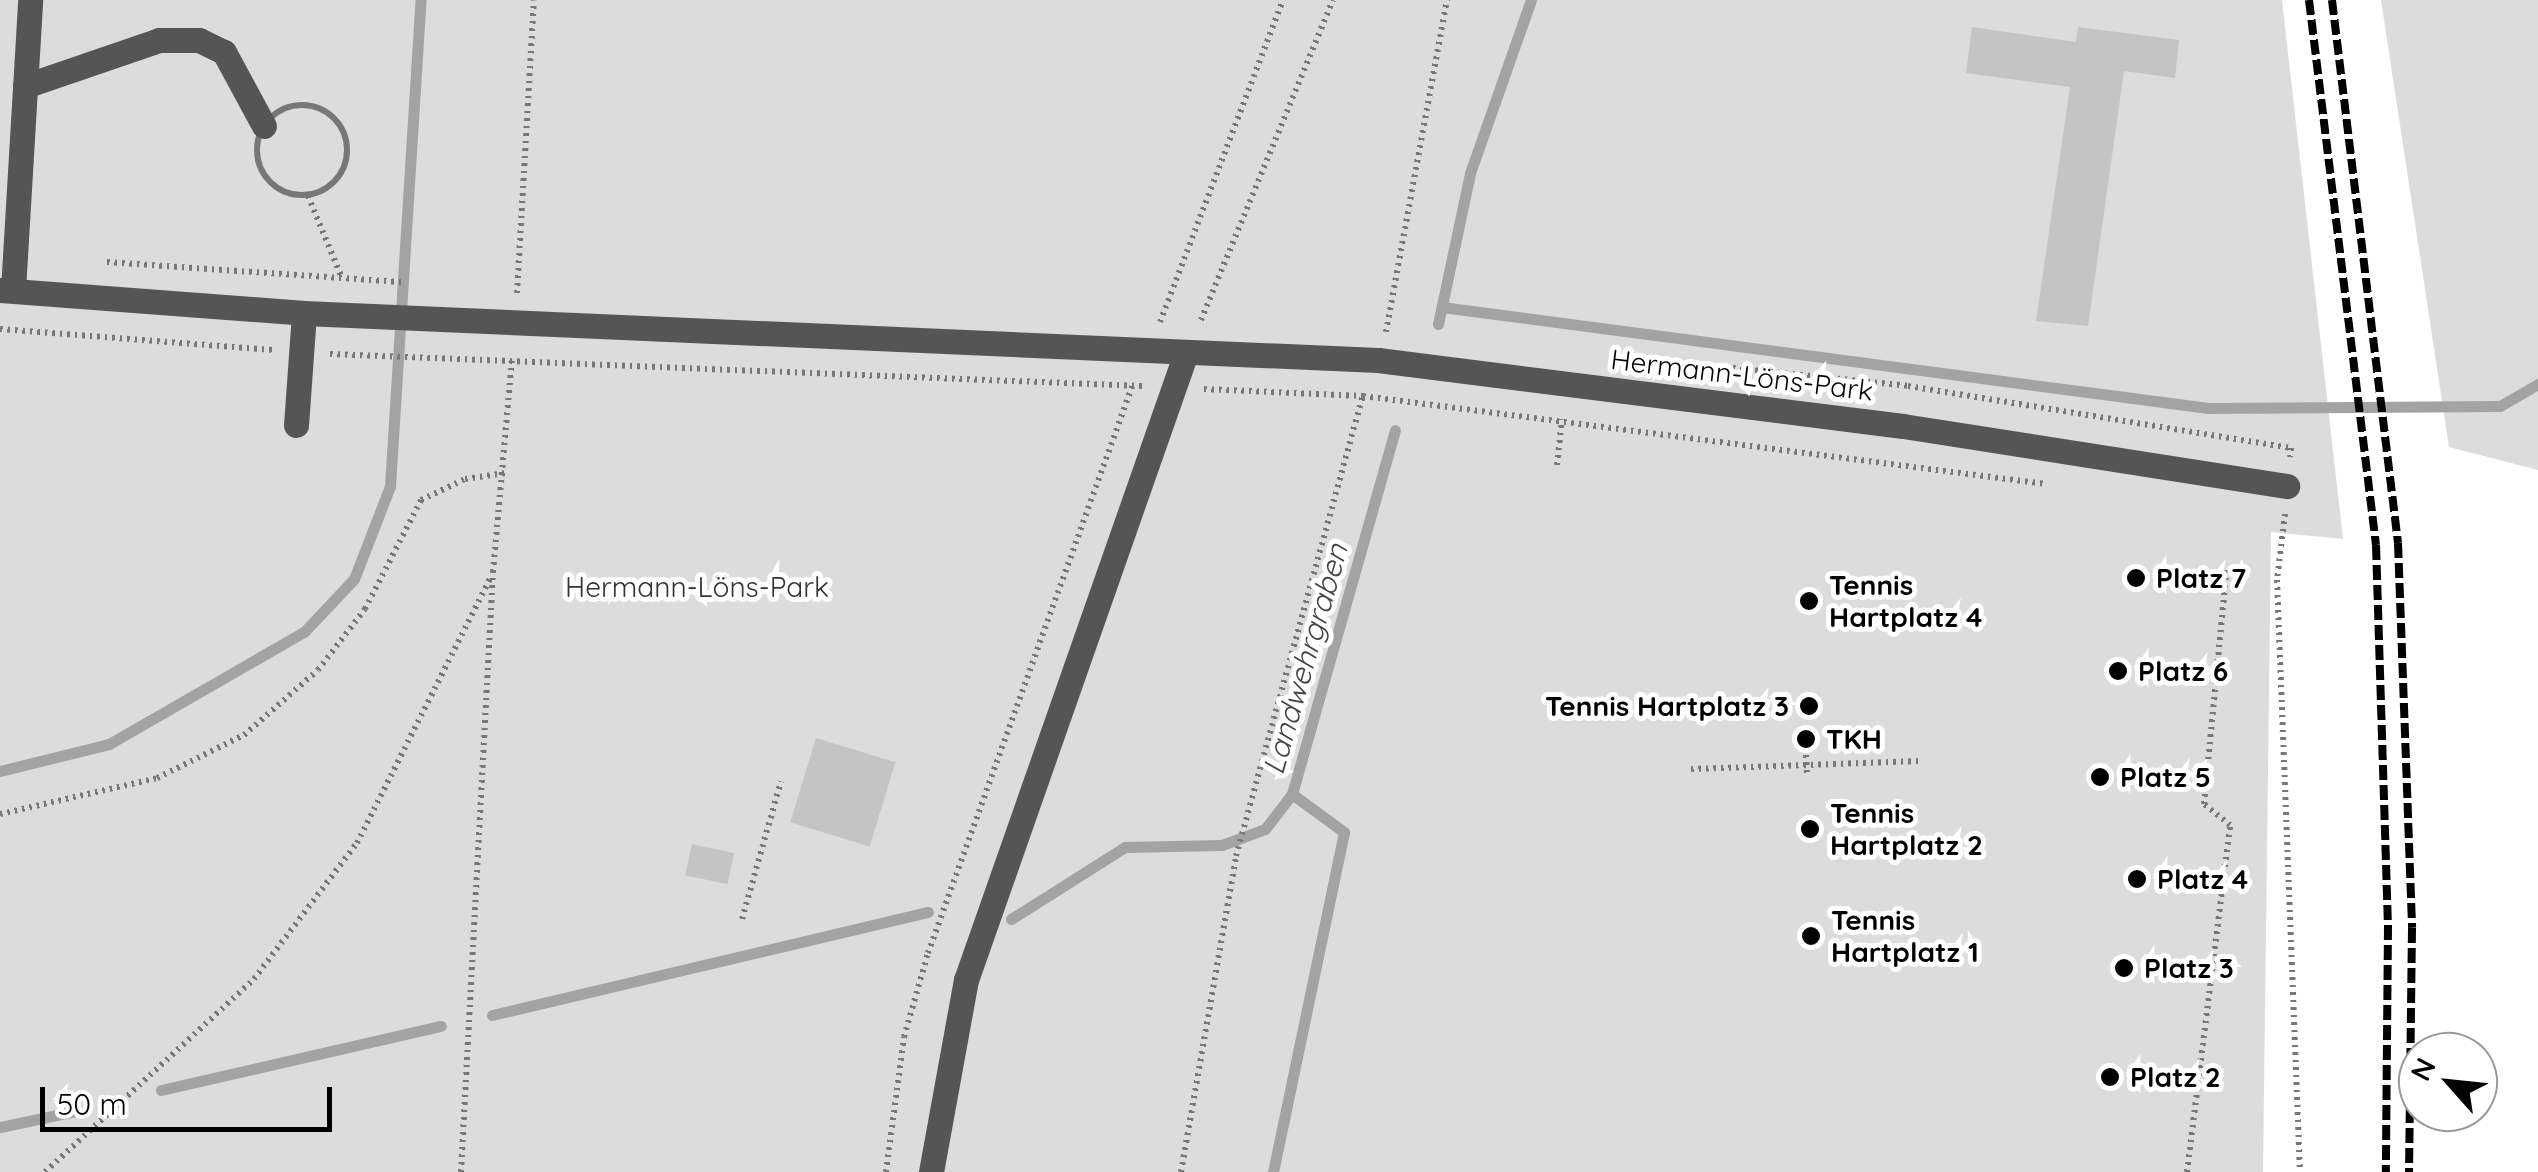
<!DOCTYPE html>
<meta charset="utf-8">
<style>
body{margin:0}
#map{position:relative;width:2538px;height:1172px;overflow:hidden;background:#fff;font-family:Quicksand,sans-serif}
div>[style]{position:absolute}
[style*='--x']{left:calc(var(--x)*1px);top:calc(var(--y)*1px);width:calc(var(--w)*1px);rotate:calc(var(--a)*1deg)}
.green>*{inset:0;background:#dcdcdc}
.stream>*{height:11px;margin:-5.5px;padding:0 5.5px;transform-origin:5.5px;border-radius:5.5px;background:#a3a3a3}
.building>*{inset:0;background:#c4c4c4;transform-origin:0 0}
.path>*{height:6px;margin-top:-3px;transform-origin:0;background:repeating-linear-gradient(90deg,#777 0 2.5px,transparent 0 7.5px)}
.path>.ring{margin:-3px;padding:0;box-sizing:content-box;background:none;border:6px solid #777;border-radius:50%}
.minor>*{height:25px;margin:-12.5px;padding:0 12.5px;transform-origin:12.5px;border-radius:12.5px;background:#555}
.rail>*{height:8px;margin-top:-4px;transform-origin:0;background:repeating-linear-gradient(90deg,#000 0 15px,transparent 0 20px)}
.dots>*{width:28px;height:28px;translate:-50% -50%;box-sizing:border-box;border:5px solid #fff;border-radius:50%}
span{translate:-50% -50%;white-space:nowrap;text-align:center;line-height:1.15;-webkit-text-stroke:10px #fff;paint-order:stroke}
.street-label{font-size:28px;color:#000}
.poi-label{font-size:28px;color:#000;font-weight:700}
.left{translate:0 -50%;text-align:left}
.right{translate:-100% -50%;text-align:right}
.park-label{font-size:28px;color:#333}
.water-label{font-size:30px;color:#444;font-style:italic}
.north{position:absolute;left:2398px;top:1032px;width:100px;height:100px;box-sizing:border-box;background:#fff;border:2px solid #999;border-radius:50%;rotate:297deg;font-size:28px;font-weight:700;line-height:40px;text-align:center;color:#000}
.north::after{content:'';display:block;margin:auto;width:35px;height:45px;background:#000;clip-path:polygon(50% 0,100% 100%,50% 72%,0 100%)}
.scale{position:absolute;left:40px;top:1087px;width:292px;height:45px;box-sizing:border-box;border:5px solid #000;border-top:0;padding-left:12px;font-size:30px;line-height:35px;white-space:nowrap;color:#000;-webkit-text-stroke:8px #fff;paint-order:stroke}
</style>
<div id="map">
<div class="green">
<i style="clip-path:polygon(0 0,2282px 0,2343px 539px,2271px 532px,2263px 1172px,0 1172px)"></i>
<i style="clip-path:polygon(2381px 0,2538px 0,2538px 470px,2449px 447px)"></i>
</div>
<div class="stream">
<i style="--x:1442;--y:307;--w:773;--a:7.51"></i>
<i style="--x:2208;--y:408;--w:292;--a:-0.4"></i>
<i style="--x:2500;--y:406;--w:44;--a:-30.1"></i>
<i style="--x:1438;--y:324;--w:154;--a:-78"></i>
<i style="--x:1470;--y:173;--w:183;--a:-70.6"></i>
<i style="--x:0;--y:771;--w:112;--a:-13.9"></i>
<i style="--x:109;--y:744;--w:225;--a:-29.9"></i>
<i style="--x:304;--y:632;--w:73;--a:-46.7"></i>
<i style="--x:354;--y:579;--w:100;--a:-68.8"></i>
<i style="--x:390;--y:486;--w:487;--a:-86.4"></i>
<i style="--x:1011;--y:919;--w:135;--a:-32.3"></i>
<i style="--x:1125;--y:847;--w:97;--a:-1.2"></i>
<i style="--x:1222;--y:845;--w:46;--a:-20.4"></i>
<i style="--x:1265;--y:829;--w:44;--a:-52.4"></i>
<i style="--x:492;--y:1015;--w:448;--a:-13.3"></i>
<i style="--x:161;--y:1090;--w:287;--a:-12.9"></i>
<i style="--x:0;--y:1127;--w:78;--a:-11.9"></i>
<i style="--x:1273;--y:1172;--w:347;--a:-78.2"></i>
<i style="--x:1344;--y:832;--w:64;--a:-143.8"></i>
<i style="--x:1292;--y:794;--w:378;--a:-74.2"></i>
</div>
<div class="building">
<i style="clip-path:polygon(1972px 27px,2076px 42px,2078px 27px,2179px 40px,2175px 78px,2124px 71px,2088px 326px,2036px 321px,2070px 87px,1966px 73px)"></i>
<i style="left:816px;top:738px;width:83px;height:88px;rotate:17deg"></i>
<i style="left:692px;top:844px;width:43px;height:32px;rotate:12deg"></i>
</div>
<div class="path">
<i class="ring" style="left:257px;top:105px;width:84px;height:84px"></i>
<i style="--x:308;--y:196;--w:89;--a:67.5"></i>
<i style="--x:107;--y:262;--w:298;--a:3.9"></i>
<i style="--x:517;--y:293;--w:293;--a:-86.7"></i>
<i style="--x:1201;--y:320;--w:346;--a:-67.6"></i>
<i style="--x:1160;--y:322;--w:345;--a:-69.1"></i>
<i style="--x:0;--y:329;--w:274;--a:4.4"></i>
<i style="--x:1386;--y:332;--w:338;--a:-79.6"></i>
<i style="--x:330;--y:354;--w:813;--a:2.26"></i>
<i style="--x:1703;--y:365;--w:206;--a:5.8"></i>
<i style="--x:1908;--y:386;--w:388;--a:9.2"></i>
<i style="--x:2291;--y:448;--w:9;--a:96"></i>
<i style="--x:1204;--y:389;--w:159;--a:2.5"></i>
<i style="--x:1363;--y:396;--w:689;--a:7.34"></i>
<i style="--x:1557;--y:465;--w:46;--a:-83.8"></i>
<i style="--x:2285;--y:514;--w:66;--a:96.9"></i>
<i style="--x:2277;--y:580;--w:592;--a:87.78"></i>
<i style="--x:1806;--y:755;--w:19;--a:87"></i>
<i style="--x:1691;--y:769;--w:228;--a:-2"></i>
<i style="--x:0;--y:814;--w:161;--a:-12.9"></i>
<i style="--x:157;--y:778;--w:97;--a:-26.3"></i>
<i style="--x:244;--y:735;--w:98;--a:-41.3"></i>
<i style="--x:318;--y:670;--w:77;--a:-52.4"></i>
<i style="--x:365;--y:609;--w:123;--a:-62.8"></i>
<i style="--x:421;--y:500;--w:49;--a:-25.5"></i>
<i style="--x:465;--y:479;--w:41;--a:-8.3"></i>
<i style="--x:742;--y:919;--w:143;--a:-74.2"></i>
<i style="--x:45;--y:1172;--w:284;--a:-42.7"></i>
<i style="--x:254;--y:979;--w:171;--a:-52.9"></i>
<i style="--x:357;--y:843;--w:299;--a:-63.3"></i>
<i style="--x:461;--y:1172;--w:601;--a:-86.95"></i>
<i style="--x:493;--y:572;--w:212;--a:-84.9"></i>
<i style="--x:886;--y:1172;--w:136;--a:-82.4"></i>
<i style="--x:904;--y:1037;--w:87;--a:-74.1"></i>
<i style="--x:928;--y:953;--w:605;--a:-70.19"></i>
<i style="--x:1181;--y:1172;--w:321;--a:-80.1"></i>
<i style="--x:1236;--y:856;--w:478;--a:-74.6"></i>
<i style="--x:2187;--y:1172;--w:350;--a:-82.9"></i>
<i style="--x:2230;--y:825;--w:33;--a:-141"></i>
<i style="--x:2204;--y:804;--w:240;--a:-84.5"></i>
</div>
<div class="minor">
<i style="--x:25;--y:86;--w:142;--a:-18.9"></i>
<i style="--x:159;--y:40;--w:40;--a:0"></i>
<i style="--x:199;--y:40;--w:28;--a:26"></i>
<i style="--x:224;--y:52;--w:84;--a:61.6"></i>
<i style="--x:0;--y:290;--w:305;--a:4.3"></i>
<i style="--x:304;--y:313;--w:1075;--a:2.51"></i>
<i style="--x:1378;--y:360;--w:529;--a:7.17"></i>
<i style="--x:1903;--y:426;--w:389;--a:8.9"></i>
<i style="--x:13;--y:290;--w:290;--a:-86.6"></i>
<i style="--x:296;--y:425;--w:112;--a:-85.9"></i>
<i style="--x:931;--y:1172;--w:195;--a:-79.7"></i>
<i style="--x:966;--y:980;--w:664;--a:-70.67"></i>
</div>
<div class="rail">
<i style="--x:2309;--y:0;--w:549;--a:82.99"></i>
<i style="--x:2376;--y:545;--w:380;--a:88.2"></i>
<i style="--x:2388;--y:925;--w:247;--a:90.5"></i>
<i style="--x:2332;--y:0;--w:547;--a:83.07"></i>
<i style="--x:2398;--y:543;--w:385;--a:87.9"></i>
<i style="--x:2412;--y:928;--w:244;--a:90.7"></i>
</div>
<div class="dots">
<i style="left:2136px;top:578px;background:#000"></i>
<i style="left:1809px;top:601px;background:#000"></i>
<i style="left:2118px;top:671px;background:#000"></i>
<i style="left:1809px;top:706px;background:#000"></i>
<i style="left:1806px;top:739px;background:#000"></i>
<i style="left:2100px;top:777px;background:#000"></i>
<i style="left:1810px;top:829px;background:#000"></i>
<i style="left:2137px;top:879px;background:#000"></i>
<i style="left:1811px;top:936px;background:#000"></i>
<i style="left:2124px;top:968px;background:#000"></i>
<i style="left:2110px;top:1077px;background:#000"></i>
</div>
<div class="street-label">
<span style="left:1742px;top:375px;rotate:7deg">Hermann-Löns-Park</span>
</div>
<div class="poi-label">
<span class="left" style="left:2156px;top:578px">Platz 7</span>
<span class="left" style="left:1829px;top:601px">Tennis<br>Hartplatz 4</span>
<span class="left" style="left:2138px;top:671px">Platz 6</span>
<span class="right" style="left:1789px;top:706px">Tennis Hartplatz 3</span>
<span class="left" style="left:1826px;top:739px">TKH</span>
<span class="left" style="left:2120px;top:777px">Platz 5</span>
<span class="left" style="left:1830px;top:829px">Tennis<br>Hartplatz 2</span>
<span class="left" style="left:2157px;top:879px">Platz 4</span>
<span class="left" style="left:1831px;top:936px">Tennis<br>Hartplatz 1</span>
<span class="left" style="left:2144px;top:968px">Platz 3</span>
<span class="left" style="left:2130px;top:1077px">Platz 2</span>
</div>
<div class="park-label">
<span style="left:697px;top:587px">Hermann-Löns-Park</span>
</div>
<div class="water-label">
<span style="left:1305px;top:659px;rotate:-74deg">Landwehrgraben</span>
</div>
<div class="north">N</div>
<div class="scale">50 m</div>
</div>
